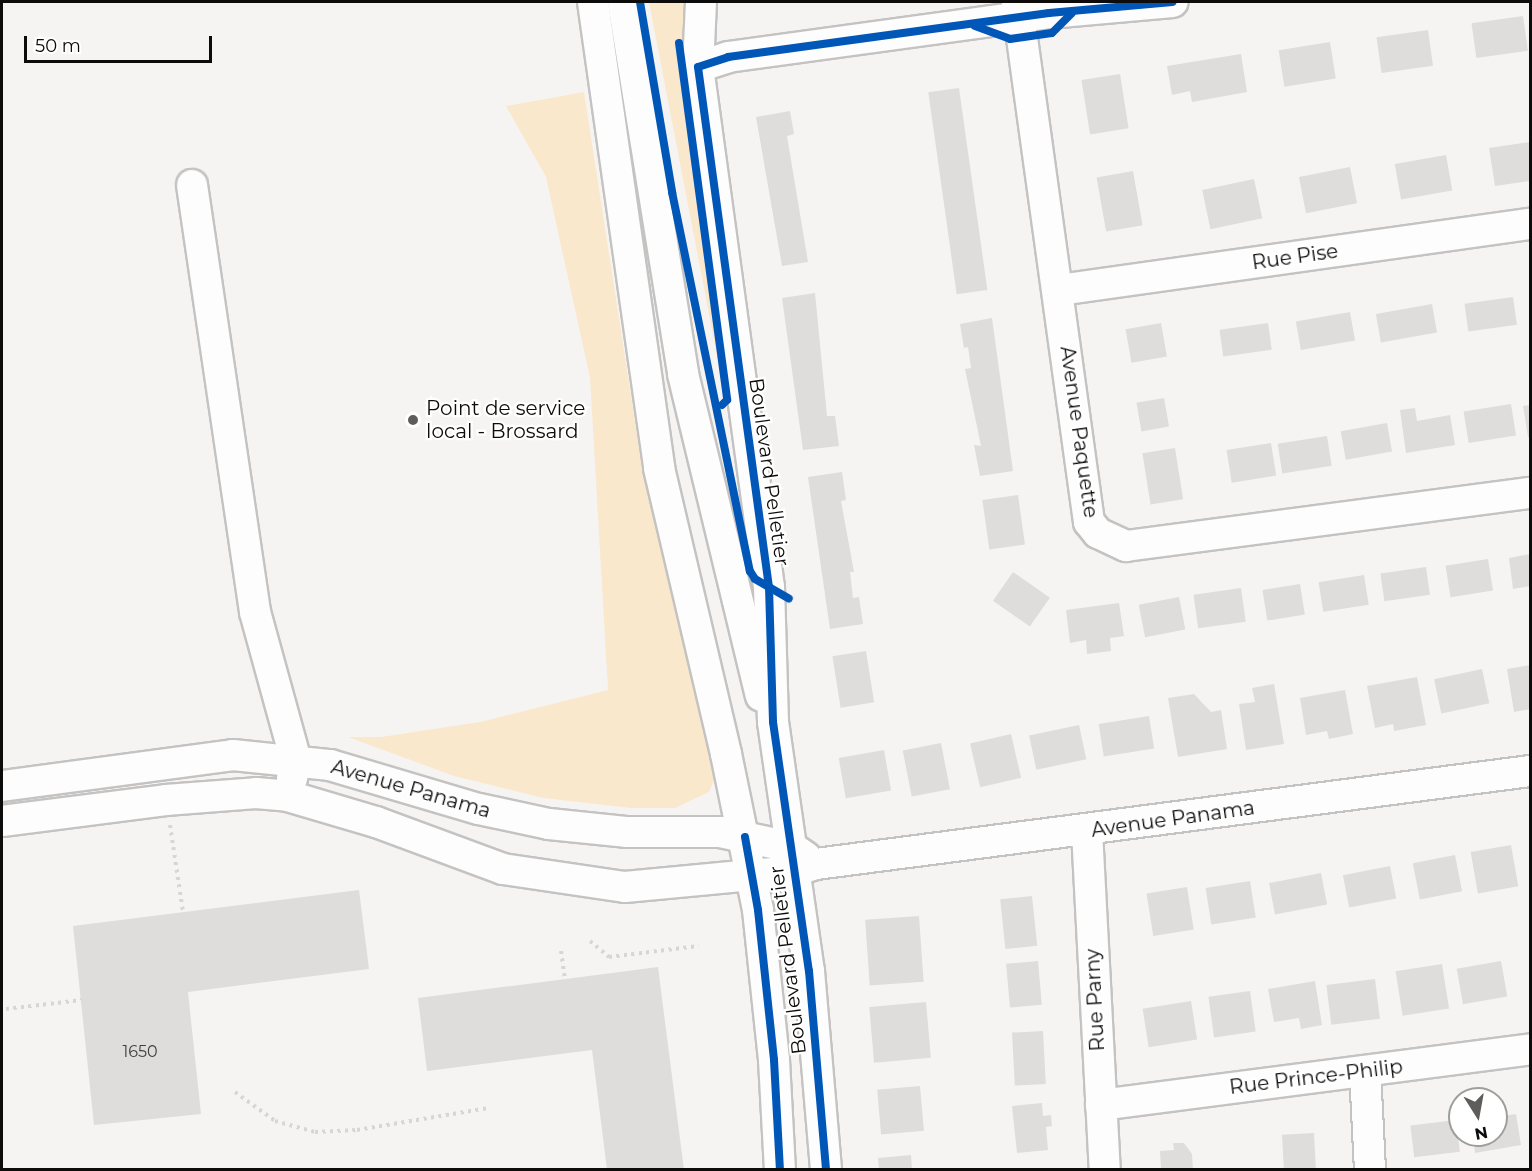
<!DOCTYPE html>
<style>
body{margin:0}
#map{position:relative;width:1532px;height:1171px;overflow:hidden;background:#f6f4f2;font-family:Montserrat,sans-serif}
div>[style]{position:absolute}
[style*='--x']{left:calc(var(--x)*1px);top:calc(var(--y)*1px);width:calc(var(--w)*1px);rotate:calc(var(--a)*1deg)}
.green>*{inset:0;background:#fae8cd}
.building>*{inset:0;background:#dedddb;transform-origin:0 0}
.path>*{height:4px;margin-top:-2px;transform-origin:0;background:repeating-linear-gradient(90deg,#d7d6d5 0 3px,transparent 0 7.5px)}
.roads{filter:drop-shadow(2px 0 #c4c3c2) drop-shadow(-2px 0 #c4c3c2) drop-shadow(0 2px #c4c3c2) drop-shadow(0 -2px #c4c3c2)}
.minor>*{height:30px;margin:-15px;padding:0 15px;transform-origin:15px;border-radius:15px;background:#fefdfd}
.cycleway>*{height:8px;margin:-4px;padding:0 4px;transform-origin:4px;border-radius:4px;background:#0057b8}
.dots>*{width:16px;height:16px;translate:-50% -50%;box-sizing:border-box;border:3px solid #fff;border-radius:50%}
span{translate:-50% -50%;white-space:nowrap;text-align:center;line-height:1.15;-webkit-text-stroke:4.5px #fff;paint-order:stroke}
.number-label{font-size:16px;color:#41403f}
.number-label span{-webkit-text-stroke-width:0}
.street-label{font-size:20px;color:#0d0c0b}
.poi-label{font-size:20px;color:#0d0c0b}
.left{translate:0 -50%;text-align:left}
.frame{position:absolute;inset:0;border:3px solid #0d0c0b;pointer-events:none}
.north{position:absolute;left:1448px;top:1087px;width:60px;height:60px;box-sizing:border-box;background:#fff;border:2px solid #9e9e9d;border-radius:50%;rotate:169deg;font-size:16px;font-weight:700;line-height:24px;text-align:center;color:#0d0c0b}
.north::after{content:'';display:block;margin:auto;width:21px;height:27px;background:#5f5d5c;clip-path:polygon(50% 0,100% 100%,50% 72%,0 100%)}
.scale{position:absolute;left:24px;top:36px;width:188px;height:27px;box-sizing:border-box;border:3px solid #0d0c0b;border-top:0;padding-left:8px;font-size:18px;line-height:21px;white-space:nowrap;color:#0d0c0b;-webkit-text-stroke:4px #fff;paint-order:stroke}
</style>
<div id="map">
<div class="green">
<i style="clip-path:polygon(649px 2px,690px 2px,685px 64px,713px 296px,751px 511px,747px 512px)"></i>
<i style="clip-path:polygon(584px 92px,640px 454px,715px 778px,709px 792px,675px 808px,631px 808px,543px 798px,454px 776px,348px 737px,381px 737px,480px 722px,608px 690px,590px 378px,546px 177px,506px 106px)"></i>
</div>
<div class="building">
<i style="left:1523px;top:16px;width:35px;height:52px;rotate:82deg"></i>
<i style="left:1428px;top:30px;width:36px;height:52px;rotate:82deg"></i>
<i style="left:1330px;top:42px;width:37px;height:52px;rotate:81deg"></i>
<i style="clip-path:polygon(1241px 54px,1247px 92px,1192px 102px,1190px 91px,1172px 95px,1167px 66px)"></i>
<i style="left:1120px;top:74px;width:55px;height:39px;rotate:81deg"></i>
<i style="left:959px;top:88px;width:204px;height:31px;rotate:82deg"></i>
<i style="clip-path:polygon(790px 111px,794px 134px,787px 136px,808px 262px,782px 266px,756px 117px)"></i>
<i style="clip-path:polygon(1530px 142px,1530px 181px,1495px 186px,1489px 148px)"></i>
<i style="left:1446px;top:155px;width:36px;height:52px;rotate:80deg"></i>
<i style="left:1350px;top:167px;width:37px;height:52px;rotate:79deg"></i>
<i style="left:1133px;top:171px;width:55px;height:37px;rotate:80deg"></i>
<i style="left:1254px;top:179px;width:40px;height:53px;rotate:78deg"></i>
<i style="clip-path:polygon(815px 293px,827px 416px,835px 416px,839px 446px,803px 450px,782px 298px)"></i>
<i style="left:1513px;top:297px;width:28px;height:49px;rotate:82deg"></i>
<i style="left:1432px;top:304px;width:29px;height:57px;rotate:80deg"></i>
<i style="left:1350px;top:312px;width:29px;height:55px;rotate:80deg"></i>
<i style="clip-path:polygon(992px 318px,1013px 471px,980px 476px,974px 445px,981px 446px,965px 369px,971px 368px,968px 347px,964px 348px,960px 324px)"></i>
<i style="left:1161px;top:323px;width:34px;height:36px;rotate:80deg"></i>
<i style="left:1268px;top:323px;width:27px;height:49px;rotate:82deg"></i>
<i style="left:1164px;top:398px;width:29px;height:28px;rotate:80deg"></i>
<i style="left:1511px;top:404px;width:32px;height:48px;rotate:81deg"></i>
<i style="clip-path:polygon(1530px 405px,1530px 437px,1528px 437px,1523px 406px)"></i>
<i style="clip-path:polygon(1415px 408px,1417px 421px,1450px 415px,1455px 445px,1406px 453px,1400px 410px)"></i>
<i style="left:1387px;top:423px;width:29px;height:47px;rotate:80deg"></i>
<i style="left:1327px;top:436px;width:30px;height:50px;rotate:81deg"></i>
<i style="left:1271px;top:443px;width:33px;height:45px;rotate:81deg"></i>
<i style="left:1175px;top:448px;width:52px;height:33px;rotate:81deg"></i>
<i style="clip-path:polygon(842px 472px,846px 500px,841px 501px,854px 572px,850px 572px,853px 598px,859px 597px,863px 624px,830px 629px,808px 477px)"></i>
<i style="left:1018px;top:495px;width:50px;height:36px;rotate:82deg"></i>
<i style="clip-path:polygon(1530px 554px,1530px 586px,1513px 589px,1509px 558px)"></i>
<i style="left:1488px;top:559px;width:32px;height:43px;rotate:81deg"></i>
<i style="left:1426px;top:567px;width:28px;height:46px;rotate:82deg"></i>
<i style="left:1013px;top:572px;width:45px;height:35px;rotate:35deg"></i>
<i style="left:1364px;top:575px;width:30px;height:46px;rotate:81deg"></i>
<i style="left:1300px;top:584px;width:31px;height:38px;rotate:81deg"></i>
<i style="left:1241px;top:588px;width:34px;height:48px;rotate:82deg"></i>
<i style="left:1179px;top:597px;width:33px;height:41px;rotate:79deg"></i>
<i style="clip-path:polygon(1119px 603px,1124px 636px,1110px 638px,1111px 651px,1087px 654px,1086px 640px,1070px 643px,1066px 610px)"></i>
<i style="left:866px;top:651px;width:52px;height:34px;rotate:81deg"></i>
<i style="clip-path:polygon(1530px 665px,1530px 709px,1514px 712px,1507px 669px)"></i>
<i style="left:1482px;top:669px;width:35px;height:49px;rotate:78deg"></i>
<i style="clip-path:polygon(1417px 677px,1426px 725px,1394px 731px,1393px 724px,1375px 728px,1367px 686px)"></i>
<i style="clip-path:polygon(1274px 684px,1284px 744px,1246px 750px,1239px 704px,1255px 702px,1252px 688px)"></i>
<i style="clip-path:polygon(1345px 690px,1353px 734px,1329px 739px,1327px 731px,1306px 735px,1300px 698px)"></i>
<i style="clip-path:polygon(1194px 694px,1211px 712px,1221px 710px,1227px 749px,1178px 757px,1168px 698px)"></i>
<i style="left:1149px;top:716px;width:33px;height:51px;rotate:81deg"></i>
<i style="left:1079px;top:725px;width:35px;height:51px;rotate:78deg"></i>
<i style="left:1011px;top:734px;width:45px;height:42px;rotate:77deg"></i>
<i style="left:941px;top:743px;width:47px;height:39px;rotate:79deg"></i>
<i style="left:884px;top:750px;width:41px;height:46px;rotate:80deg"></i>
<i style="left:1511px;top:845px;width:42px;height:41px;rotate:80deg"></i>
<i style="left:1455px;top:855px;width:37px;height:43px;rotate:79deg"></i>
<i style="left:1390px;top:866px;width:33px;height:48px;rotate:79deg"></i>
<i style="left:1321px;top:873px;width:32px;height:53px;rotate:79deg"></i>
<i style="left:1250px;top:881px;width:37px;height:45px;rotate:81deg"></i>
<i style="left:1187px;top:887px;width:43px;height:41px;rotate:81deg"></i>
<i style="clip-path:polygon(359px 890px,369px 969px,188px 992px,201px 1114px,94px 1125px,73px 926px)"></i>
<i style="left:1032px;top:896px;width:50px;height:32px;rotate:84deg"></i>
<i style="left:919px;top:916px;width:66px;height:54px;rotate:86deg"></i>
<i style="left:1038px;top:961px;width:44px;height:32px;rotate:85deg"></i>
<i style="left:1501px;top:961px;width:36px;height:45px;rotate:80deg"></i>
<i style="left:1442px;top:964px;width:45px;height:47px;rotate:81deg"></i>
<i style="clip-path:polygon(658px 967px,684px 1170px,607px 1170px,592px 1050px,427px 1071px,418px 998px)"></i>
<i style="left:1375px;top:979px;width:40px;height:49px;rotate:83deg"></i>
<i style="clip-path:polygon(1315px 981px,1322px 1025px,1301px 1029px,1299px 1018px,1274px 1022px,1268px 989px)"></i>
<i style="left:1250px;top:991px;width:41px;height:42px;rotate:82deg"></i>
<i style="left:1191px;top:1001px;width:39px;height:49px;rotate:81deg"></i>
<i style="left:926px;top:1002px;width:56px;height:57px;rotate:85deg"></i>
<i style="left:1043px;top:1031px;width:53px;height:31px;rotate:87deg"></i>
<i style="left:920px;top:1086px;width:45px;height:43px;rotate:85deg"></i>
<i style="clip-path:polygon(1042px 1103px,1043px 1116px,1051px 1115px,1052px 1126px,1046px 1127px,1048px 1150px,1017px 1153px,1012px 1106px)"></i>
<i style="clip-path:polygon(1516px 1114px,1521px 1145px,1475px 1153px,1473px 1135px,1496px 1135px,1496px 1117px)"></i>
<i style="left:1456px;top:1120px;width:32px;height:46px;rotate:83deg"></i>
<i style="left:1314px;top:1133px;width:37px;height:32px;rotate:87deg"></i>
<i style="clip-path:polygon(1173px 1143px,1184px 1143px,1192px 1154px,1193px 1170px,1161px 1170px,1160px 1151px,1174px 1150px)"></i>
<i style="clip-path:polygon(911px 1155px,912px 1170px,879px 1170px,878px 1158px)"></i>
</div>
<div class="path">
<i style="--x:170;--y:825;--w:88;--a:81.5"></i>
<i style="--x:590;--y:941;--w:25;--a:40"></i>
<i style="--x:609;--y:957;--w:90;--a:-7"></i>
<i style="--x:561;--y:951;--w:28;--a:82"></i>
<i style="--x:6;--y:1009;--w:76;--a:-6.8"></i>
<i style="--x:235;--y:1092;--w:49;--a:35.9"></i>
<i style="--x:275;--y:1121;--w:41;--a:15.4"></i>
<i style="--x:315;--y:1132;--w:42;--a:-2.7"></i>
<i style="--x:357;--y:1130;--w:133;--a:-9.5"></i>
</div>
<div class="roads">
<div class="minor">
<i style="--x:593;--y:2;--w:471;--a:81.9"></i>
<i style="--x:659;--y:468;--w:294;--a:76.8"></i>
<i style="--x:726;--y:754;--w:159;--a:78.4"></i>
<i style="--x:758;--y:910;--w:151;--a:83.9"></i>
<i style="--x:774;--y:1060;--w:110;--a:86.9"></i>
<i style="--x:623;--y:2;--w:377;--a:80.8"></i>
<i style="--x:683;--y:374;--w:331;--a:76.4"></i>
<i style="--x:701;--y:2;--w:65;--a:92.6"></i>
<i style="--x:698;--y:67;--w:525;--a:82.23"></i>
<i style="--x:769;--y:587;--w:135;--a:88.3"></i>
<i style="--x:773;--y:722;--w:252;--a:81.8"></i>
<i style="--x:809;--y:971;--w:200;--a:85.1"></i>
<i style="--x:1017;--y:2;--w:525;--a:82.12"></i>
<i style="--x:1089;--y:522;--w:14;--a:51"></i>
<i style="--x:1098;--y:533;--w:31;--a:25"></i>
<i style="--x:1126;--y:546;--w:407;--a:-7.5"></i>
<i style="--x:698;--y:67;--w:32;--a:-18"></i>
<i style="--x:728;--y:57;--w:324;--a:-7.8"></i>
<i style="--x:1049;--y:13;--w:124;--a:-5.1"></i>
<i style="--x:192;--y:185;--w:432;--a:81.6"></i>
<i style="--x:255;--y:612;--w:155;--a:74.6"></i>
<i style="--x:296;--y:761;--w:18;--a:103"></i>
<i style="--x:1059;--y:290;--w:476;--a:-8"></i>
<i style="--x:2;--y:786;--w:233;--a:-7.6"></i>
<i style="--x:233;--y:755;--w:98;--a:5.9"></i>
<i style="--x:330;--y:765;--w:155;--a:16.5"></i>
<i style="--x:479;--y:809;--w:72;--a:12.1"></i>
<i style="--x:549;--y:824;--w:77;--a:5.9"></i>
<i style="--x:626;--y:832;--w:94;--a:0"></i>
<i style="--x:720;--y:832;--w:73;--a:11.9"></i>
<i style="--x:791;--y:847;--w:18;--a:34"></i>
<i style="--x:2;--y:821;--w:165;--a:-7.3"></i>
<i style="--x:166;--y:800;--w:90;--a:-4.4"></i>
<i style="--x:256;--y:793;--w:32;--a:5"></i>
<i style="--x:288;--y:796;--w:92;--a:16.5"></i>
<i style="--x:376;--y:822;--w:135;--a:20.3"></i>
<i style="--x:503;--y:869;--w:123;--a:8.4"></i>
<i style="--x:625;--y:887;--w:170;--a:-5.4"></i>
<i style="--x:794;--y:871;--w:23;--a:-18"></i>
<i style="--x:816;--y:864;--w:720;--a:-7.42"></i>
<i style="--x:1087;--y:831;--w:339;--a:87"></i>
<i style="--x:1365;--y:1071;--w:99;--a:87.1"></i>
<i style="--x:1101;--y:1105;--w:433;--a:-7.4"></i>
</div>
</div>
<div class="cycleway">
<i style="--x:640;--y:2;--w:193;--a:80.4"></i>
<i style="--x:672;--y:192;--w:387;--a:78.4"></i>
<i style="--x:750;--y:571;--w:9;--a:58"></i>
<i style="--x:755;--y:579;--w:39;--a:30"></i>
<i style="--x:975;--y:26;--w:37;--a:20"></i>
<i style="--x:1010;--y:39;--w:42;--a:-8.1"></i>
<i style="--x:1052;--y:33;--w:28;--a:-45"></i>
<i style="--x:679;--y:43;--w:360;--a:82.3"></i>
<i style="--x:727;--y:400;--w:7;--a:135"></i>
<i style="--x:698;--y:67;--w:525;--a:82.23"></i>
<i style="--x:769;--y:587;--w:135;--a:88.3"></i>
<i style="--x:773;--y:722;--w:252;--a:81.8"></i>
<i style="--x:809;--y:971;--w:200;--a:85.1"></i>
<i style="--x:698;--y:67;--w:32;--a:-18"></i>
<i style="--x:728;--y:57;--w:324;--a:-7.8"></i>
<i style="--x:1049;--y:13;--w:124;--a:-5.1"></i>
<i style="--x:745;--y:837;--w:74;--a:79.9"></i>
<i style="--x:758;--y:910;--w:151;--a:83.9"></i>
<i style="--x:774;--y:1060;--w:110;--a:86.9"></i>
</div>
<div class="dots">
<i style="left:413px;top:420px;background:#5f5d5c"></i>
</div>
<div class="number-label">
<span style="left:140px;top:1052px">1650</span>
</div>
<div class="street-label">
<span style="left:1295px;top:257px;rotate:-8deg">Rue Pise</span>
<span style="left:1079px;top:432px;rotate:82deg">Avenue Paquette</span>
<span style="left:769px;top:472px;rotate:82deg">Boulevard Pelletier</span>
<span style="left:411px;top:789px;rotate:16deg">Avenue Panama</span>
<span style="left:1173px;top:819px;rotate:-8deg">Avenue Panama</span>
<span style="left:788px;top:960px;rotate:-97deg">Boulevard Pelletier</span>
<span style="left:1095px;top:1000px;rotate:-93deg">Rue Parny</span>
<span style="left:1316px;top:1077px;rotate:-7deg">Rue Prince-Philip</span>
</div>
<div class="poi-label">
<span class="left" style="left:426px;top:420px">Point de service<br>local - Brossard</span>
</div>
<div class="frame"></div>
<div class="north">N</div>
<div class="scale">50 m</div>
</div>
